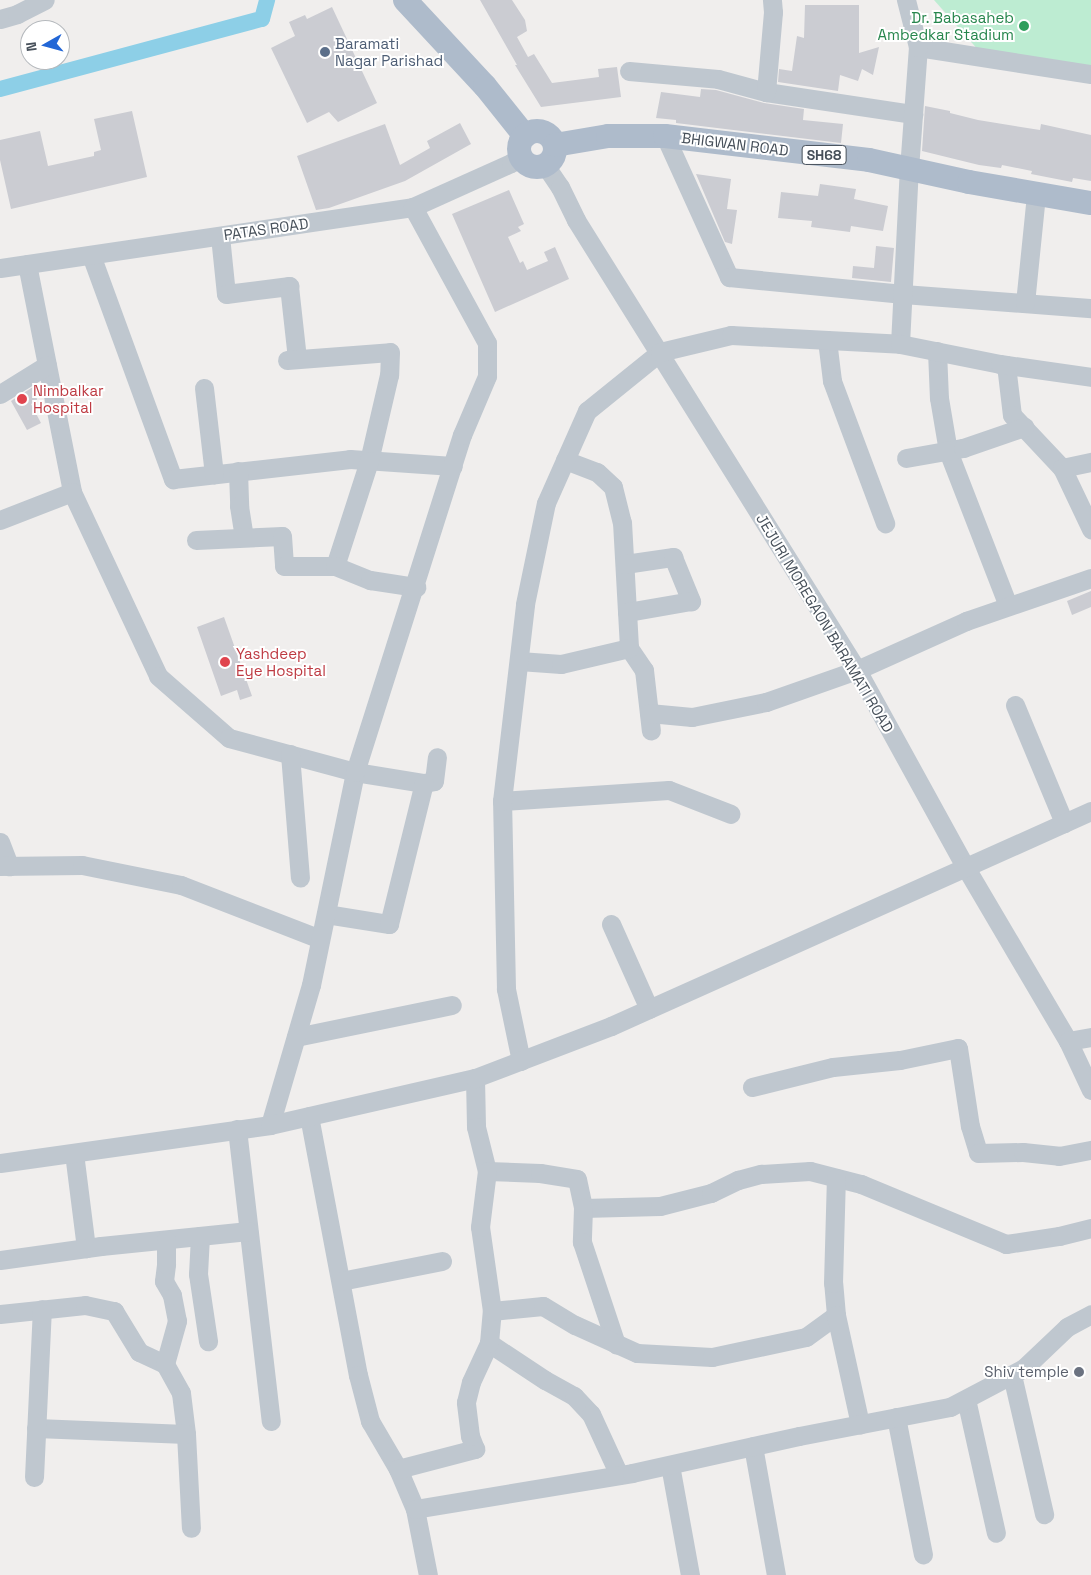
<!DOCTYPE html>
<style>
body{margin:0}
#map{position:relative;width:1091px;height:1575px;overflow:hidden;background:#f0eeed;font-family:"Space Grotesk",sans-serif}
div>[style]{position:absolute}
[style*='--x']{left:calc(var(--x)*1px);top:calc(var(--y)*1px);width:calc(var(--w)*1px);rotate:calc(var(--a)*1deg)}
.green>*{inset:0;background:#bdecd2}
.canal>*{height:16px;margin:-8px;padding:0 8px;transform-origin:8px;border-radius:8px;background:#8dcfe7}
.building>*{inset:0;background:#cbccd2}
.minor>*{height:19px;margin:-9.5px;padding:0 9.5px;transform-origin:9.5px;border-radius:9.5px;background:#bfc7cf}
.major>*{height:24px;margin:-12px;padding:0 12px;transform-origin:12px;border-radius:12px;background:#aebbcb}
.major>.ring{margin:-12px;padding:0;box-sizing:content-box;background:none;border:24px solid #aebbcb;border-radius:50%}
.dots>*{width:14px;height:14px;translate:-50% -50%;box-sizing:border-box;border:2px solid #fff;border-radius:50%}
span{translate:-50% -50%;white-space:nowrap;text-align:center;line-height:1.15;-webkit-text-stroke:4px #fff;paint-order:stroke}
.shield-label span{padding:1px 4px;background:#fff;border:1px solid;border-radius:4px;-webkit-text-stroke-width:0}
.shield-label{font-size:14px;color:#47505a;font-weight:700}
.leisure-label{font-size:15px;color:#27864d}
.right{translate:-100% -50%;text-align:right}
.service-label{font-size:15px;color:#4e5e75}
.left{translate:0 -50%;text-align:left}
.street-label{font-size:15px;color:#47505a}
.health-label{font-size:15px;color:#be3a42}
.worship-label{font-size:15px;color:#5b616d}
.north{position:absolute;left:20px;top:20px;width:50px;height:50px;box-sizing:border-box;background:#fff;border:1px solid #b5b9bd;border-radius:50%;rotate:263deg;font-size:14px;font-weight:700;line-height:20px;text-align:center;color:#47505a}
.north::after{content:'';display:block;margin:auto;width:18px;height:22px;background:#2266d6;clip-path:polygon(50% 0,100% 100%,50% 72%,0 100%)}
</style>
<div id="map">
<div class="green">
<i style="clip-path:polygon(934px 0,1091px 0,1091px 66px,980px 52px)"></i>
</div>
<div class="canal">
<i style="--x:0;--y:89;--w:271;--a:-15"></i>
<i style="--x:262;--y:19;--w:20;--a:-75"></i>
</div>
<div class="building">
<i style="clip-path:polygon(480px 0,512px 0,525px 20px,527px 31px,517px 37px,528px 57px,534px 54px,552px 83px,599px 77px,598px 69px,617px 67px,621px 97px,541px 107px,515px 65px,517px 65px)"></i>
<i style="clip-path:polygon(805px 5px,859px 5px,859px 53px,879px 47px,873px 75px,862px 69px,858px 81px,840px 75px,838px 91px,778px 82px,779px 69px,792px 71px,797px 36px,804px 38px)"></i>
<i style="clip-path:polygon(332px 7px,377px 103px,338px 122px,329px 112px,307px 123px,271px 48px,295px 36px,289px 22px,305px 15px,307px 19px)"></i>
<i style="clip-path:polygon(701px 89px,716px 90px,764px 103px,804px 109px,803px 120px,843px 124px,841px 143px,676px 123px,676px 120px,656px 118px,661px 92px,700px 97px)"></i>
<i style="clip-path:polygon(925px 106px,950px 111px,950px 113px,978px 120px,1040px 130px,1041px 124px,1091px 135px,1091px 181px,1073px 178px,1072px 182px,1031px 174px,1032px 171px,1002px 165px,1001px 168px,979px 165px,922px 151px)"></i>
<i style="clip-path:polygon(132px 111px,147px 177px,11px 209px,0 160px,0 140px,40px 131px,48px 166px,94px 156px,94px 152px,101px 150px,94px 119px)"></i>
<i style="clip-path:polygon(460px 123px,471px 144px,405px 181px,329px 208px,316px 210px,297px 156px,385px 124px,400px 165px,430px 148px,427px 141px)"></i>
<i style="clip-path:polygon(696px 174px,731px 179px,727px 209px,737px 210px,732px 244px,725px 242px)"></i>
<i style="clip-path:polygon(820px 184px,856px 189px,854px 199px,888px 206px,883px 231px,851px 226px,850px 232px,811px 227px,812px 221px,778px 218px,781px 192px,818px 196px)"></i>
<i style="clip-path:polygon(509px 190px,524px 224px,518px 227px,521px 231px,508px 237px,520px 263px,523px 261px,527px 270px,548px 261px,544px 252px,555px 247px,569px 279px,495px 312px,452px 214px)"></i>
<i style="clip-path:polygon(876px 246px,894px 248px,891px 282px,852px 278px,853px 266px,874px 268px)"></i>
<i style="clip-path:polygon(36px 385px,37px 401px,31px 404px,41px 423px,27px 430px,11px 401px)"></i>
<i style="clip-path:polygon(1091px 591px,1091px 607px,1072px 615px,1067px 601px)"></i>
<i style="clip-path:polygon(224px 617px,252px 696px,240px 700px,237px 690px,221px 696px,197px 627px)"></i>
</div>
<div class="minor">
<i style="--x:0;--y:19;--w:18;--a:-16"></i>
<i style="--x:17;--y:14;--w:31;--a:-27"></i>
<i style="--x:918;--y:47;--w:175;--a:8.9"></i>
<i style="--x:629;--y:71;--w:89;--a:5.1"></i>
<i style="--x:718;--y:79;--w:50;--a:15.2"></i>
<i style="--x:766;--y:92;--w:149;--a:8.5"></i>
<i style="--x:766;--y:92;--w:80;--a:-85"></i>
<i style="--x:773;--y:12;--w:12;--a:-95"></i>
<i style="--x:665;--y:136;--w:155;--a:65.6"></i>
<i style="--x:729;--y:277;--w:175;--a:5.6"></i>
<i style="--x:903;--y:294;--w:189;--a:4.3"></i>
<i style="--x:545;--y:165;--w:27;--a:56"></i>
<i style="--x:560;--y:187;--w:37;--a:64"></i>
<i style="--x:576;--y:220;--w:531;--a:58.02"></i>
<i style="--x:857;--y:670;--w:226;--a:61.2"></i>
<i style="--x:966;--y:868;--w:201;--a:59.5"></i>
<i style="--x:1068;--y:1041;--w:54;--a:64.9"></i>
<i style="--x:220;--y:236;--w:58;--a:84.1"></i>
<i style="--x:226;--y:294;--w:64;--a:-7.2"></i>
<i style="--x:289;--y:286;--w:73;--a:83.7"></i>
<i style="--x:91;--y:255;--w:239;--a:69.9"></i>
<i style="--x:173;--y:479;--w:178;--a:-6.4"></i>
<i style="--x:350;--y:459;--w:103;--a:3.9"></i>
<i style="--x:27;--y:264;--w:232;--a:78.8"></i>
<i style="--x:72;--y:492;--w:203;--a:64.9"></i>
<i style="--x:158;--y:676;--w:94;--a:41.1"></i>
<i style="--x:229;--y:738;--w:131;--a:15.1"></i>
<i style="--x:355;--y:772;--w:70;--a:9.1"></i>
<i style="--x:424;--y:783;--w:10;--a:-11"></i>
<i style="--x:434;--y:781;--w:24;--a:-83"></i>
<i style="--x:0;--y:268;--w:417;--a:-8.4"></i>
<i style="--x:413;--y:207;--w:107;--a:-24.2"></i>
<i style="--x:511;--y:163;--w:12;--a:-35"></i>
<i style="--x:1025;--y:303;--w:110;--a:-84.2"></i>
<i style="--x:827;--y:340;--w:41;--a:83"></i>
<i style="--x:832;--y:381;--w:152;--a:69.5"></i>
<i style="--x:900;--y:344;--w:175;--a:-87.1"></i>
<i style="--x:909;--y:169;--w:122;--a:-85.8"></i>
<i style="--x:918;--y:47;--w:49;--a:-104.3"></i>
<i style="--x:937;--y:351;--w:47;--a:87.6"></i>
<i style="--x:939;--y:398;--w:54;--a:80.4"></i>
<i style="--x:948;--y:451;--w:166;--a:68.8"></i>
<i style="--x:287;--y:360;--w:103;--a:-4.4"></i>
<i style="--x:390;--y:352;--w:23;--a:92"></i>
<i style="--x:389;--y:375;--w:88;--a:103.1"></i>
<i style="--x:369;--y:461;--w:110;--a:107.9"></i>
<i style="--x:1006;--y:365;--w:50;--a:83.2"></i>
<i style="--x:1012;--y:415;--w:73;--a:46.7"></i>
<i style="--x:1062;--y:468;--w:68;--a:64.6"></i>
<i style="--x:204;--y:388;--w:87;--a:83.4"></i>
<i style="--x:0;--y:394;--w:55;--a:-31.7"></i>
<i style="--x:906;--y:458;--w:58;--a:-10"></i>
<i style="--x:963;--y:448;--w:65;--a:-19"></i>
<i style="--x:565;--y:460;--w:34;--a:21"></i>
<i style="--x:597;--y:472;--w:22;--a:43"></i>
<i style="--x:613;--y:487;--w:36;--a:76"></i>
<i style="--x:622;--y:522;--w:126;--a:86.8"></i>
<i style="--x:629;--y:648;--w:27;--a:56"></i>
<i style="--x:644;--y:670;--w:61;--a:83.5"></i>
<i style="--x:1062;--y:468;--w:30;--a:-12"></i>
<i style="--x:238;--y:471;--w:35;--a:88"></i>
<i style="--x:239;--y:506;--w:31;--a:81"></i>
<i style="--x:0;--y:520;--w:77;--a:-21.3"></i>
<i style="--x:196;--y:540;--w:86;--a:-2.7"></i>
<i style="--x:282;--y:536;--w:30;--a:86"></i>
<i style="--x:284;--y:566;--w:51;--a:0"></i>
<i style="--x:335;--y:566;--w:38;--a:22"></i>
<i style="--x:370;--y:580;--w:47;--a:8.7"></i>
<i style="--x:625;--y:564;--w:49;--a:-8.3"></i>
<i style="--x:673;--y:557;--w:48;--a:67.8"></i>
<i style="--x:691;--y:601;--w:65;--a:170.2"></i>
<i style="--x:519;--y:661;--w:42;--a:4.1"></i>
<i style="--x:561;--y:664;--w:70;--a:-13.2"></i>
<i style="--x:1015;--y:705;--w:128;--a:67.4"></i>
<i style="--x:649;--y:713;--w:43;--a:5.3"></i>
<i style="--x:692;--y:717;--w:76;--a:-11.5"></i>
<i style="--x:766;--y:702;--w:96;--a:-19.4"></i>
<i style="--x:857;--y:670;--w:120;--a:-24.2"></i>
<i style="--x:966;--y:621;--w:132;--a:-19"></i>
<i style="--x:290;--y:754;--w:124;--a:85.4"></i>
<i style="--x:502;--y:801;--w:167;--a:-3.8"></i>
<i style="--x:669;--y:790;--w:66;--a:21.2"></i>
<i style="--x:0;--y:842;--w:26;--a:69"></i>
<i style="--x:0;--y:866;--w:82;--a:-0.7"></i>
<i style="--x:82;--y:865;--w:101;--a:11.4"></i>
<i style="--x:181;--y:885;--w:149;--a:21.2"></i>
<i style="--x:326;--y:914;--w:64;--a:9"></i>
<i style="--x:389;--y:924;--w:145;--a:-76.1"></i>
<i style="--x:611;--y:924;--w:93;--a:65.9"></i>
<i style="--x:296;--y:1037;--w:159;--a:-11.6"></i>
<i style="--x:1068;--y:1041;--w:23;--a:-10"></i>
<i style="--x:521;--y:1061;--w:74;--a:-101.8"></i>
<i style="--x:506;--y:989;--w:188;--a:-91.2"></i>
<i style="--x:502;--y:801;--w:198;--a:-83.3"></i>
<i style="--x:525;--y:604;--w:103;--a:-78.3"></i>
<i style="--x:546;--y:503;--w:101;--a:-66"></i>
<i style="--x:587;--y:411;--w:94;--a:-38.9"></i>
<i style="--x:660;--y:352;--w:73;--a:-13.5"></i>
<i style="--x:731;--y:335;--w:169;--a:3"></i>
<i style="--x:900;--y:344;--w:102;--a:11.3"></i>
<i style="--x:1000;--y:364;--w:92;--a:8.1"></i>
<i style="--x:475;--y:1078;--w:49;--a:88.8"></i>
<i style="--x:476;--y:1127;--w:45;--a:76"></i>
<i style="--x:487;--y:1171;--w:53;--a:2.2"></i>
<i style="--x:540;--y:1173;--w:37;--a:9"></i>
<i style="--x:577;--y:1179;--w:30;--a:78"></i>
<i style="--x:583;--y:1208;--w:77;--a:-1.5"></i>
<i style="--x:660;--y:1206;--w:53;--a:-14.3"></i>
<i style="--x:711;--y:1193;--w:30;--a:-26"></i>
<i style="--x:738;--y:1180;--w:24;--a:-15"></i>
<i style="--x:761;--y:1174;--w:49;--a:-3.5"></i>
<i style="--x:810;--y:1171;--w:53;--a:14.3"></i>
<i style="--x:861;--y:1184;--w:157;--a:22.5"></i>
<i style="--x:1006;--y:1244;--w:54;--a:-8.6"></i>
<i style="--x:1059;--y:1236;--w:33;--a:-14"></i>
<i style="--x:752;--y:1087;--w:83;--a:-13.9"></i>
<i style="--x:833;--y:1067;--w:67;--a:-6"></i>
<i style="--x:900;--y:1060;--w:59;--a:-11.7"></i>
<i style="--x:958;--y:1048;--w:79;--a:81.3"></i>
<i style="--x:970;--y:1126;--w:28;--a:73"></i>
<i style="--x:978;--y:1153;--w:45;--a:-1.3"></i>
<i style="--x:1023;--y:1152;--w:36;--a:6"></i>
<i style="--x:1059;--y:1156;--w:33;--a:-11"></i>
<i style="--x:309;--y:1116;--w:264;--a:79.3"></i>
<i style="--x:358;--y:1375;--w:48;--a:75.4"></i>
<i style="--x:370;--y:1421;--w:56;--a:59.7"></i>
<i style="--x:398;--y:1469;--w:43;--a:67"></i>
<i style="--x:415;--y:1509;--w:67;--a:78.9"></i>
<i style="--x:270;--y:1125;--w:146;--a:-73.7"></i>
<i style="--x:311;--y:985;--w:217;--a:-78.3"></i>
<i style="--x:355;--y:772;--w:354;--a:-72.4"></i>
<i style="--x:462;--y:435;--w:64;--a:-67"></i>
<i style="--x:487;--y:376;--w:33;--a:-90"></i>
<i style="--x:487;--y:343;--w:155;--a:-118.6"></i>
<i style="--x:237;--y:1129;--w:294;--a:83.4"></i>
<i style="--x:74;--y:1153;--w:96;--a:82.8"></i>
<i style="--x:0;--y:1163;--w:273;--a:-8"></i>
<i style="--x:270;--y:1125;--w:210;--a:-12.9"></i>
<i style="--x:475;--y:1078;--w:146;--a:-20.9"></i>
<i style="--x:611;--y:1026;--w:526;--a:-24.13"></i>
<i style="--x:583;--y:1208;--w:34;--a:92"></i>
<i style="--x:582;--y:1242;--w:108;--a:71.6"></i>
<i style="--x:200;--y:1236;--w:38;--a:93"></i>
<i style="--x:198;--y:1274;--w:68;--a:81.5"></i>
<i style="--x:0;--y:1260;--w:102;--a:-7.9"></i>
<i style="--x:101;--y:1246;--w:148;--a:-5.8"></i>
<i style="--x:341;--y:1281;--w:103;--a:-11.2"></i>
<i style="--x:492;--y:1311;--w:51;--a:-5.6"></i>
<i style="--x:543;--y:1306;--w:37;--a:31"></i>
<i style="--x:575;--y:1325;--w:68;--a:24.3"></i>
<i style="--x:637;--y:1353;--w:75;--a:3.1"></i>
<i style="--x:712;--y:1357;--w:96;--a:-12"></i>
<i style="--x:806;--y:1337;--w:37;--a:-36"></i>
<i style="--x:836;--y:1315;--w:32;--a:-95"></i>
<i style="--x:833;--y:1283;--w:105;--a:-88.4"></i>
<i style="--x:0;--y:1314;--w:85;--a:-6"></i>
<i style="--x:85;--y:1305;--w:30;--a:12"></i>
<i style="--x:114;--y:1311;--w:48;--a:58.6"></i>
<i style="--x:139;--y:1352;--w:29;--a:25"></i>
<i style="--x:165;--y:1364;--w:33;--a:61"></i>
<i style="--x:181;--y:1393;--w:41;--a:83"></i>
<i style="--x:186;--y:1434;--w:94;--a:87"></i>
<i style="--x:836;--y:1315;--w:112;--a:77.6"></i>
<i style="--x:489;--y:1343;--w:67;--a:33.5"></i>
<i style="--x:545;--y:1380;--w:33;--a:29"></i>
<i style="--x:574;--y:1396;--w:25;--a:47"></i>
<i style="--x:591;--y:1414;--w:67;--a:65.3"></i>
<i style="--x:165;--y:1364;--w:45;--a:-74.4"></i>
<i style="--x:177;--y:1321;--w:26;--a:-101"></i>
<i style="--x:172;--y:1295;--w:16;--a:-120"></i>
<i style="--x:164;--y:1281;--w:17;--a:-83"></i>
<i style="--x:166;--y:1264;--w:24;--a:-90"></i>
<i style="--x:1012;--y:1375;--w:143;--a:77"></i>
<i style="--x:966;--y:1399;--w:137;--a:77.4"></i>
<i style="--x:896;--y:1417;--w:140;--a:78.9"></i>
<i style="--x:36;--y:1428;--w:150;--a:2.3"></i>
<i style="--x:753;--y:1446;--w:131;--a:79.9"></i>
<i style="--x:670;--y:1465;--w:112;--a:79.7"></i>
<i style="--x:398;--y:1469;--w:80;--a:-14.6"></i>
<i style="--x:475;--y:1449;--w:14;--a:-111"></i>
<i style="--x:470;--y:1436;--w:34;--a:-97"></i>
<i style="--x:466;--y:1402;--w:21;--a:-76"></i>
<i style="--x:471;--y:1382;--w:43;--a:-65.2"></i>
<i style="--x:489;--y:1343;--w:32;--a:-85"></i>
<i style="--x:492;--y:1311;--w:85;--a:-98.1"></i>
<i style="--x:480;--y:1227;--w:56;--a:-82.9"></i>
<i style="--x:34;--y:1477;--w:168;--a:-87.3"></i>
<i style="--x:415;--y:1509;--w:220;--a:-9.4"></i>
<i style="--x:632;--y:1473;--w:171;--a:-12.5"></i>
<i style="--x:799;--y:1436;--w:154;--a:-10.9"></i>
<i style="--x:950;--y:1407;--w:84;--a:-27.8"></i>
<i style="--x:1024;--y:1368;--w:59;--a:-43.6"></i>
<i style="--x:1067;--y:1327;--w:27;--a:-28"></i>
</div>
<div class="major">
<i style="--x:405;--y:0;--w:117;--a:47.1"></i>
<i style="--x:485;--y:86;--w:64;--a:51.3"></i>
<i class="ring" style="left:519px;top:131px;width:12px;height:12px"></i>
<i style="--x:555;--y:145;--w:54;--a:-9.6"></i>
<i style="--x:608;--y:136;--w:57;--a:0"></i>
<i style="--x:665;--y:136;--w:205;--a:6.7"></i>
<i style="--x:869;--y:160;--w:102;--a:12.4"></i>
<i style="--x:969;--y:182;--w:124;--a:9.8"></i>
</div>
<div class="dots">
<i style="left:1024px;top:26px;background:#2e9e5b"></i>
<i style="left:325px;top:52px;background:#5c6f8a"></i>
<i style="left:22px;top:399px;background:#e0444e"></i>
<i style="left:225px;top:662px;background:#e0444e"></i>
<i style="left:1079px;top:1372px;background:#6b7280"></i>
</div>
<div class="shield-label">
<span style="left:824px;top:155px">SH68</span>
</div>
<div class="leisure-label">
<span class="right" style="left:1014px;top:26px">Dr. Babasaheb<br>Ambedkar Stadium</span>
</div>
<div class="service-label">
<span class="left" style="left:335px;top:52px">Baramati<br>Nagar Parishad</span>
</div>
<div class="street-label">
<span style="left:735px;top:144px;rotate:7deg">BHIGWAN ROAD</span>
<span style="left:266px;top:229px;rotate:-8deg">PATAS ROAD</span>
<span style="left:825px;top:623px;rotate:59deg">JEJURI MOREGAON BARAMATI ROAD</span>
</div>
<div class="health-label">
<span class="left" style="left:33px;top:399px">Nimbalkar<br>Hospital</span>
<span class="left" style="left:236px;top:662px">Yashdeep<br>Eye Hospital</span>
</div>
<div class="worship-label">
<span class="right" style="left:1069px;top:1372px">Shiv temple</span>
</div>
<div class="north">N</div>
</div>
